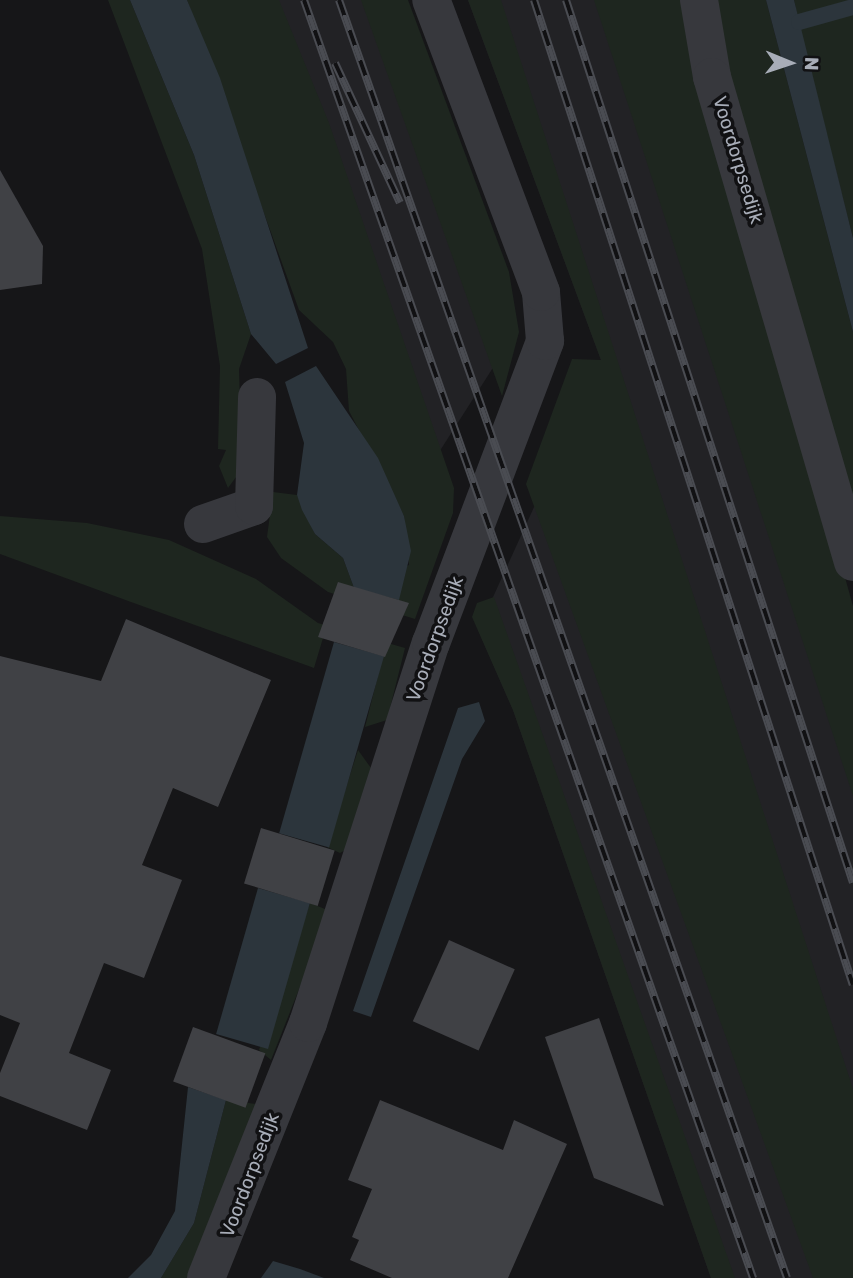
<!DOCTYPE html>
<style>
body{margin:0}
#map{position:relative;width:853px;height:1278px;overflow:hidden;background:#161618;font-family:Rubik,sans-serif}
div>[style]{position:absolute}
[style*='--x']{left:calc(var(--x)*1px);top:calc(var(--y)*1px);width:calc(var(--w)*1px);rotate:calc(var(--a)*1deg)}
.built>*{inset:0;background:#222225}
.green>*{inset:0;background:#1e261f}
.water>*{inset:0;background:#2c353c;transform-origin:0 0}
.stream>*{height:16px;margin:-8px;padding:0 8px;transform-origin:8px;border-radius:8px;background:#2c353c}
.building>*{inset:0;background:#404145;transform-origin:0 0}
.minor>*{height:38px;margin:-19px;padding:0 19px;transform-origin:19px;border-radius:19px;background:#37383d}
.rail>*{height:8px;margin-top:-4px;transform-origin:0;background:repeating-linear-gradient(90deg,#111113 0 16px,#4a4c52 0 32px);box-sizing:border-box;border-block:2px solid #4a4c52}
span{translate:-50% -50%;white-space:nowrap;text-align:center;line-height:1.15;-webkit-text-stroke:7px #111113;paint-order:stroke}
.street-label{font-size:19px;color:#a8adb8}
.north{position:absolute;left:755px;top:28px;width:70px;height:70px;-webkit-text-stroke:5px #111113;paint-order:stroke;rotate:92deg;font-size:19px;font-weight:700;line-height:28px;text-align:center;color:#a8adb8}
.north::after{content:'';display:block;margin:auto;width:24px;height:32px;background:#a8adb8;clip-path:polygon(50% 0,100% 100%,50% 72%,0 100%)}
</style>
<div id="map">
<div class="built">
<i style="clip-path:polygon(224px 0,376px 0,503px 352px,427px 471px)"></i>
<i style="clip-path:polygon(468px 0,668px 0,853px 645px,853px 1278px,711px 1278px,513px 710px,478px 630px,601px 360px)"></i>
</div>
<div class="green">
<i style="clip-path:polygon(108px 0,130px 0,194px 155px,251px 334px,239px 369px,242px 469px,228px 488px,219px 466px,226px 450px,218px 449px,220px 366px,202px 249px)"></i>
<i style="clip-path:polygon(187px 0,279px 0,329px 123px,454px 488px,453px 513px,415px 619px,328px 592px,281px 558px,267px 537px,273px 492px,297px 495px,315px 534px,343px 558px,354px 588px,409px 565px,404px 516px,349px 411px,346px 369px,333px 342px,299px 310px)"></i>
<i style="clip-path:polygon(361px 0,408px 0,509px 272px,519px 332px,502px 396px)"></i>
<i style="clip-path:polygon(468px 0,501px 0,853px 1089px,853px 1278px,813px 1278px,526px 484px,572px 359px,601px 360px)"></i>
<i style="clip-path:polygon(594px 0,683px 0,853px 606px,853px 796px)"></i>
<i style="clip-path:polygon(716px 0,766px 0,853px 332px,853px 504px,723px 51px)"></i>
<i style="clip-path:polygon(794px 0,853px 0,853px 238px,803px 41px)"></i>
<i style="clip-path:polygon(0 516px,87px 523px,169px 540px,256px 579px,318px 623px,405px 648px,387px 720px,365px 727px,383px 656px,323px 638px,314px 668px,131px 602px,0 554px)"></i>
<i style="clip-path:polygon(494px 597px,735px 1278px,711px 1278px,513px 710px,472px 617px,477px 603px)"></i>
<i style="clip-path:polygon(358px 750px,371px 768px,351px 847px,340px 853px,327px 847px)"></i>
<i style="clip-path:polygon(310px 903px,330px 911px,271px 1060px,259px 1050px)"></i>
<i style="clip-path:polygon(226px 1100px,256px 1104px,192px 1278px,161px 1278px,194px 1223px)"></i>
</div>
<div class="water">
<i style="clip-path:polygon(130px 0,187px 0,220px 78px,308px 348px,276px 364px,251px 334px,194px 155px)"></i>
<i style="clip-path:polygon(766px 0,794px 0,853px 238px,853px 332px)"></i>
<i style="clip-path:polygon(316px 366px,378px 458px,404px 516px,411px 551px,399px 600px,354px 588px,343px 558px,315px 534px,302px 510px,297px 495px,304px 443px,285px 382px)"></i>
<i style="left:334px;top:642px;width:52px;height:199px;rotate:16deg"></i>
<i style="clip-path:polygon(479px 702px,485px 721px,462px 759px,371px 1017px,353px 1011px,458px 708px)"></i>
<i style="left:258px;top:888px;width:54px;height:152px;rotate:16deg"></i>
<i style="clip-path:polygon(188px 1087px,226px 1100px,194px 1223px,161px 1278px,128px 1278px,151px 1255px,175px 1211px)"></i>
<i style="clip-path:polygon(273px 1261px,300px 1269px,324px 1278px,261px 1278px)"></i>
</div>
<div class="stream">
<i style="--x:799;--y:22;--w:56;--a:-15.5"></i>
</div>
<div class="building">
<i style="clip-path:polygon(0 170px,43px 246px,42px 284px,0 290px)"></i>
<i style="clip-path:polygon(338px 582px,409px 603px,385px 657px,318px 637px)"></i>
<i style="clip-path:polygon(126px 619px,271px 680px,218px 807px,173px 788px,142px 865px,182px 880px,144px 978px,104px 963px,69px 1053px,111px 1070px,87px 1130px,0 1096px,0 1073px,20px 1023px,0 1015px,0 656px,101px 681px)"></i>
<i style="left:261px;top:828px;width:77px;height:58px;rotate:17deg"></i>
<i style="left:449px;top:940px;width:72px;height:89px;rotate:24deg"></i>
<i style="clip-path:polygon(599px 1018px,664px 1206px,594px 1178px,545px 1037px)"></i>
<i style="left:193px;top:1027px;width:77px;height:58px;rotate:20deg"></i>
<i style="clip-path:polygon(380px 1100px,503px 1150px,514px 1120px,567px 1144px,508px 1278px,392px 1278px,350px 1260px,359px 1240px,352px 1237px,372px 1189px,348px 1180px)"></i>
</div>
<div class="minor">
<i style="--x:699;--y:0;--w:78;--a:80.4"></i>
<i style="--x:712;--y:77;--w:505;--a:73.79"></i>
<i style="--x:203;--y:524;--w:54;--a:-19.4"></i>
<i style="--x:254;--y:506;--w:109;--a:-88.4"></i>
<i style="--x:206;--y:1278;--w:275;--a:-68.2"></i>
<i style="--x:308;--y:1023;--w:399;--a:-72.1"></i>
<i style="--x:431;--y:643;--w:323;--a:-69.3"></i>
<i style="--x:545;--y:341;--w:49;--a:-94.7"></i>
<i style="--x:541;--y:292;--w:312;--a:-110.6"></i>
</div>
<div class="rail">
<i style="--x:304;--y:0;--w:1355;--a:70.64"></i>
<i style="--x:339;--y:0;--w:1354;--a:70.68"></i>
<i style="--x:534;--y:0;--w:1035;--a:72.06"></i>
<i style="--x:566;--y:0;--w:928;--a:71.99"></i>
<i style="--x:335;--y:63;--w:154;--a:65.1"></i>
</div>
<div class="street-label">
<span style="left:738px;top:160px;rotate:73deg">Voordorpsedijk</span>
<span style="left:435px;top:639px;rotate:-70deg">Voordorpsedijk</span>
<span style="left:250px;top:1175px;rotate:-69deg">Voordorpsedijk</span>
</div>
<div class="north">N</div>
</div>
